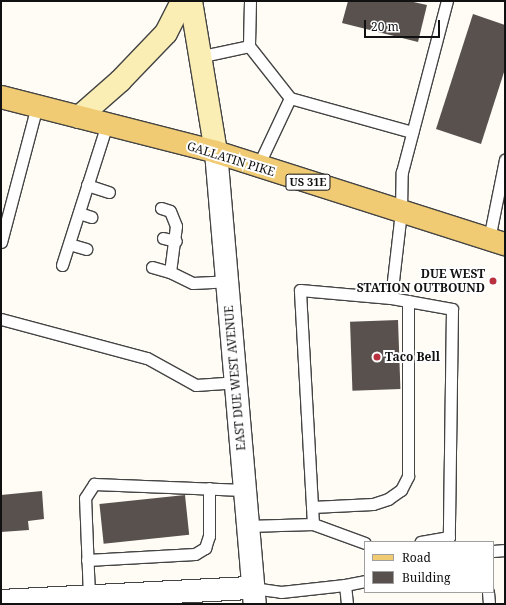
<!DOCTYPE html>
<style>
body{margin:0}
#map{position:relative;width:506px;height:605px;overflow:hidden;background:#fefcf5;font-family:"Noto Serif",serif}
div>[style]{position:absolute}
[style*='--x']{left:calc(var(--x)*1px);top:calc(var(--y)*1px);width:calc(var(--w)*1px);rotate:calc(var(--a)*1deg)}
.building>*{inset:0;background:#59514d;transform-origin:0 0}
.roads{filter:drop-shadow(1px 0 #444) drop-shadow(-1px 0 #444) drop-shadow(0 1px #444) drop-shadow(0 -1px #444)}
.service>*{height:11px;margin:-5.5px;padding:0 5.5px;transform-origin:5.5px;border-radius:5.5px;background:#fff}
.minor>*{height:22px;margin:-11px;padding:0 11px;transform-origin:11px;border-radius:11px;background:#fff}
.secondary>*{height:22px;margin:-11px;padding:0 11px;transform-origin:11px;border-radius:11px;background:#faeeb4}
.primary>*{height:22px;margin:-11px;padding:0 11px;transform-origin:11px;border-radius:11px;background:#f0cb73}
.dots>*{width:11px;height:11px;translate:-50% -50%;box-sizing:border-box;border:2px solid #fff;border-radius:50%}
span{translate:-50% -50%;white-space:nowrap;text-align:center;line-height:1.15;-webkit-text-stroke:4px #fff;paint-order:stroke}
.shield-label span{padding:1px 3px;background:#fff;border:1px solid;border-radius:3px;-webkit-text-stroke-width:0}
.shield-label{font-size:11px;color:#111;font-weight:700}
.street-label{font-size:12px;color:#111}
.poi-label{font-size:12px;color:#111;font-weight:700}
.right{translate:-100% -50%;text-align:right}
.left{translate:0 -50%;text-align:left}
.frame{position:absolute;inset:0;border:2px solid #111;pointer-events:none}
.legend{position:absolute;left:364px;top:541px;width:130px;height:52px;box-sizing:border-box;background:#fff;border:1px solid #a0a0a0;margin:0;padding:5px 7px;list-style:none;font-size:12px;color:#111}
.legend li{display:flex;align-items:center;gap:8px;height:20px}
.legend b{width:20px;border:1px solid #a0a0a0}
.scale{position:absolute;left:364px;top:20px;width:76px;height:18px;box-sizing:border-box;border:2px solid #111;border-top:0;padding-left:5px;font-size:12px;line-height:14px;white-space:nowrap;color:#111;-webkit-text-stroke:3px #fff;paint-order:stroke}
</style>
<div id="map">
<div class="building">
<i style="clip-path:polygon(348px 1px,409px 1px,427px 5px,418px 42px,342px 23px)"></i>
<i style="clip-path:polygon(473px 14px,505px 25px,505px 69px,481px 144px,436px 129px)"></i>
<i style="left:398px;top:320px;width:69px;height:48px;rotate:88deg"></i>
<i style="clip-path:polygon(42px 491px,44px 519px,28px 521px,29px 530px,1px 532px,1px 495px)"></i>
<i style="left:185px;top:495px;width:40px;height:86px;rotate:84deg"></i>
</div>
<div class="roads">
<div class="service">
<i style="--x:250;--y:1;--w:45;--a:91.3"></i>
<i style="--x:249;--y:46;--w:66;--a:51.7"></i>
<i style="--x:290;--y:98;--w:127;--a:15.6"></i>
<i style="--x:198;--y:57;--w:52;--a:-12.2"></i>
<i style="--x:258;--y:166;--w:75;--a:-64.8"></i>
<i style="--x:87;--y:185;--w:23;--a:18"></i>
<i style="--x:161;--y:208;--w:9;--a:18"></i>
<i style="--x:170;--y:211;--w:16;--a:68"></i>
<i style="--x:176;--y:226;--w:46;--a:97.4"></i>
<i style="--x:170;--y:272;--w:25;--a:26"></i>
<i style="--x:193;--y:283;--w:34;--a:-3"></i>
<i style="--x:79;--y:213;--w:13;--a:18"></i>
<i style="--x:163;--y:238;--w:13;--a:13"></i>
<i style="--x:489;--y:239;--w:81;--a:-78.6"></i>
<i style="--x:1;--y:242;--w:141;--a:-75.2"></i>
<i style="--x:69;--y:244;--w:18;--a:16"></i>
<i style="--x:62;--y:265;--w:148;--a:-72.3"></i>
<i style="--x:152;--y:267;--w:19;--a:16"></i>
<i style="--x:391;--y:298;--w:62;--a:10.2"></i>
<i style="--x:452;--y:309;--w:228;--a:90.8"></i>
<i style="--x:449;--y:537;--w:29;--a:170"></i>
<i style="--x:1;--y:319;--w:151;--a:15"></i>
<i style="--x:147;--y:358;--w:56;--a:28.9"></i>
<i style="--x:196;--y:385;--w:39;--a:-4"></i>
<i style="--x:312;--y:507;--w:61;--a:-2.8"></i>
<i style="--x:373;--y:504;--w:16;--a:-18"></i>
<i style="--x:388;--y:499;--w:16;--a:-35"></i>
<i style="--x:401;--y:490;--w:16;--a:-63"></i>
<i style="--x:408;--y:476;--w:175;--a:-90"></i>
<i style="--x:313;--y:524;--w:55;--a:20.1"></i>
<i style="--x:247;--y:526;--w:66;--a:-1.7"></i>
<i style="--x:313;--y:524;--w:234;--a:-93.2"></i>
<i style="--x:300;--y:290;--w:91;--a:5"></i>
<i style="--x:391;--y:298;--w:88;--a:-83.4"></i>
<i style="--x:401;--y:211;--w:39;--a:-89"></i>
<i style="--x:402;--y:172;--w:177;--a:-75.3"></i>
<i style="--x:493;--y:551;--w:12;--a:-5"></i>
<i style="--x:87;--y:560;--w:108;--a:-3.2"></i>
<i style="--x:195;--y:554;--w:12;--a:-31"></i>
<i style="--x:205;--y:548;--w:13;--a:-72"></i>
<i style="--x:209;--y:536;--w:48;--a:-90"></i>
<i style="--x:253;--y:588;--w:28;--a:8"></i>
<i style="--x:281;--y:592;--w:64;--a:-6.2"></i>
<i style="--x:488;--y:592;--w:12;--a:85"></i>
<i style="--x:89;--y:596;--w:98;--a:-92.3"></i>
<i style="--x:85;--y:498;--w:17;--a:-57"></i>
<i style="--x:94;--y:484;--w:150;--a:2.3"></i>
<i style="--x:347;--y:604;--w:19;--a:-96"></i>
<i style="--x:345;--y:585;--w:20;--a:-11"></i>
</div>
<div class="minor">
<i style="--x:216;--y:152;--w:454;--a:85.1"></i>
<i style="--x:1;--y:601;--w:252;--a:-3"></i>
</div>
<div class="secondary">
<i style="--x:191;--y:1;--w:153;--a:80.6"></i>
<i style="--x:79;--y:117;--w:55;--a:-41.3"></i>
<i style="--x:120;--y:81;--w:66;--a:-46.2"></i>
<i style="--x:166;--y:33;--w:36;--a:-63"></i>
</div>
<div class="primary">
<i style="--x:1;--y:97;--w:222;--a:14.3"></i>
<i style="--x:216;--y:152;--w:303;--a:17.7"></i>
</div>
</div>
<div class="dots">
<i style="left:493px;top:281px;background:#b9303e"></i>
<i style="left:377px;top:357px;background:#b9303e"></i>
</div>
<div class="shield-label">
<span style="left:308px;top:182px">US 31E</span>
</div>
<div class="street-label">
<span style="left:231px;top:159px;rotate:17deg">GALLATIN PIKE</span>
<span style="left:235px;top:378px;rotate:-95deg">EAST DUE WEST AVENUE</span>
</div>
<div class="poi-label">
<span class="right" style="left:485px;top:281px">DUE WEST<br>STATION OUTBOUND</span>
<span class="left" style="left:385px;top:357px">Taco Bell</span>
</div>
<div class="frame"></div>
<ul class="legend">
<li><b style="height:5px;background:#f0cb73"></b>Road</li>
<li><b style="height:11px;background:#59514d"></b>Building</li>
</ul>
<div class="scale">20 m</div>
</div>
